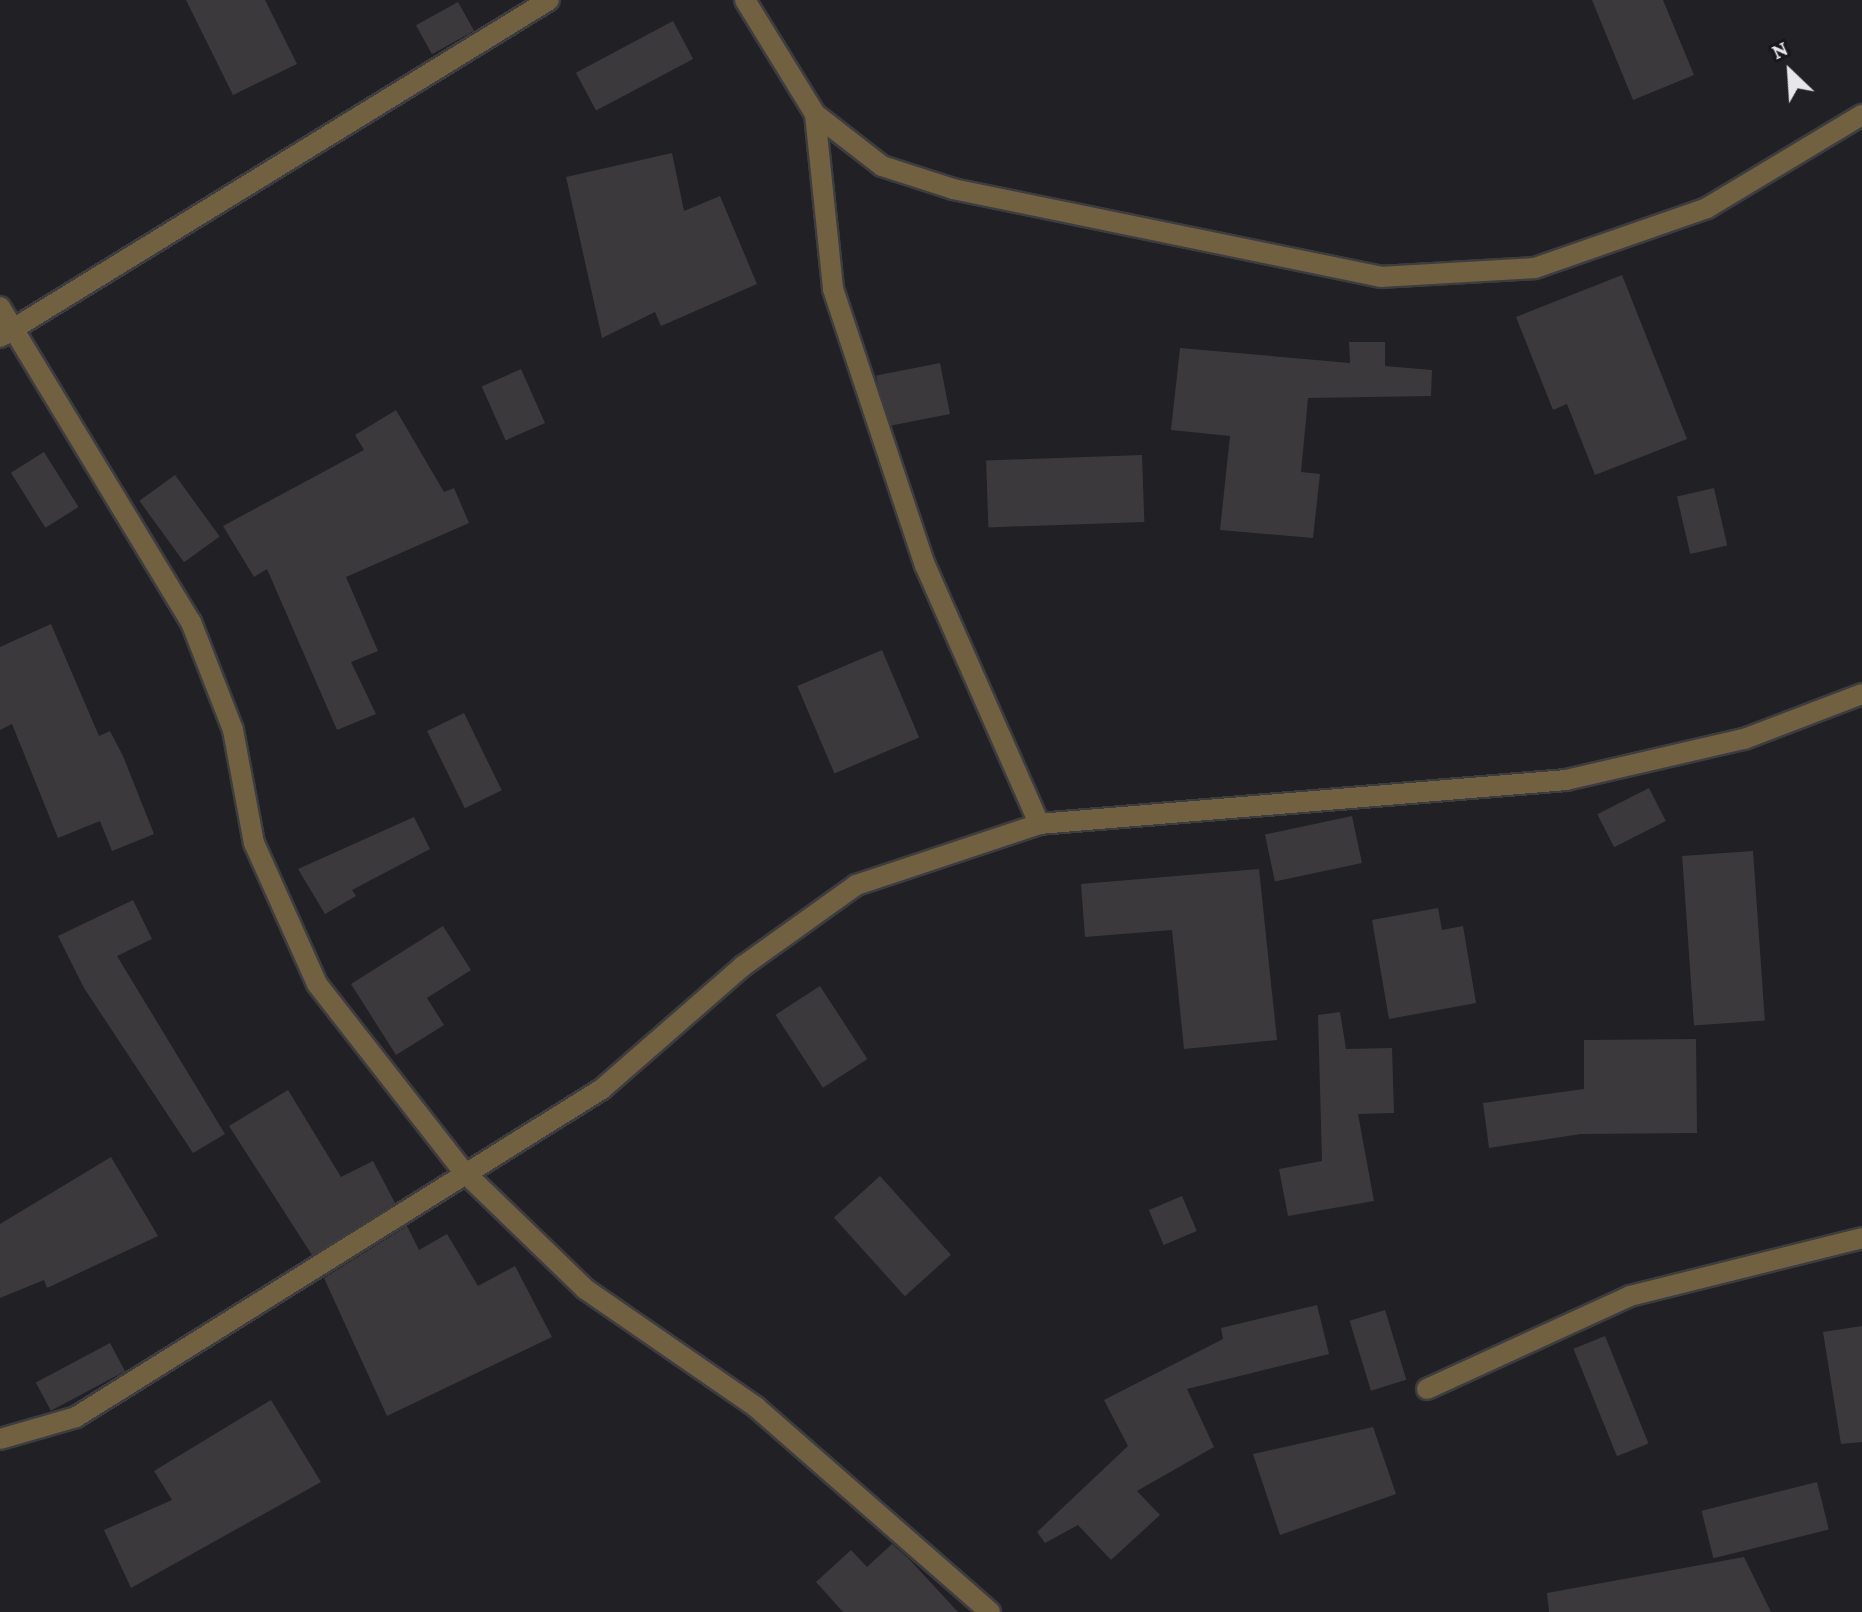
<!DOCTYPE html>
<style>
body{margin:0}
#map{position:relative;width:1862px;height:1612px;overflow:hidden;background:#212024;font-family:"Crimson Pro",serif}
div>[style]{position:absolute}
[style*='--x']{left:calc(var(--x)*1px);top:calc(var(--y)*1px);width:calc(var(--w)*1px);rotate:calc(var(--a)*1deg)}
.building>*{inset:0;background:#3c393c;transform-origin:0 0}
.roads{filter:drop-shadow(2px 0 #3d3c40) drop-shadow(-2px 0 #3d3c40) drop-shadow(0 2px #3d3c40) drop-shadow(0 -2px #3d3c40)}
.minor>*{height:20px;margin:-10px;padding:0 10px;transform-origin:10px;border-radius:10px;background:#726140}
span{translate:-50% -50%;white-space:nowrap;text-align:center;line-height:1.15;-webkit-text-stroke:6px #18171a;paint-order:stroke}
.north{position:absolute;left:1750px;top:32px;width:80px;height:80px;-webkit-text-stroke:6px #18171a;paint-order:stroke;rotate:335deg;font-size:22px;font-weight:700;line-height:32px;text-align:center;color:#e7e7e9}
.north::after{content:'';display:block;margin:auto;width:28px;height:36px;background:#e7e7e9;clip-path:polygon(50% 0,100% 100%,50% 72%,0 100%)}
</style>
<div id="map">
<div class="building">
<i style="clip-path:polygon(186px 0,265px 0,297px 64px,233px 95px)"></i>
<i style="clip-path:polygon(1592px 0,1663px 0,1694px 75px,1633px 100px)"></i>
<i style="left:458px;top:2px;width:33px;height:48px;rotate:61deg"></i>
<i style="left:673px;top:21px;width:43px;height:110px;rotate:62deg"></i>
<i style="clip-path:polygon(672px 153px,684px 211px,720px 196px,757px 284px,661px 326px,655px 312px,602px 338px,566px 177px)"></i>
<i style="clip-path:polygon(1622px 275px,1687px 439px,1595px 475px,1567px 404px,1553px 410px,1516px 317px)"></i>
<i style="clip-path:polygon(1349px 342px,1385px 342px,1385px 366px,1432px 370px,1431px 396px,1308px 398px,1301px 472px,1320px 474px,1313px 538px,1220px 530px,1230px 436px,1171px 430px,1180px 348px,1350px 363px)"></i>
<i style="left:940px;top:363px;width:52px;height:65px;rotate:79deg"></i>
<i style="left:521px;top:369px;width:59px;height:43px;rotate:66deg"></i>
<i style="clip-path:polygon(396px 410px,444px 492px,454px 488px,469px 523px,346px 577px,378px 651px,351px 662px,376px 714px,337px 730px,267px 569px,254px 577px,223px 526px,364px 450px,355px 435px)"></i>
<i style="left:44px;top:452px;width:65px;height:39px;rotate:58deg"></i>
<i style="left:1142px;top:455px;width:67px;height:156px;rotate:88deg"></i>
<i style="left:175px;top:475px;width:76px;height:44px;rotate:54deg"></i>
<i style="left:1714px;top:488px;width:59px;height:38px;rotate:77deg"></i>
<i style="clip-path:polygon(51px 624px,99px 736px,110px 731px,123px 756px,154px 834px,112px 851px,100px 821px,58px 838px,12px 724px,0 730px,0 647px)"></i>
<i style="left:882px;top:650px;width:95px;height:92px;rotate:67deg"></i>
<i style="left:464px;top:713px;width:86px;height:41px;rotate:64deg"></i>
<i style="left:1649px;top:788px;width:37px;height:58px;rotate:63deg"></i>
<i style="left:1352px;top:816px;width:48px;height:89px;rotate:78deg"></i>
<i style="clip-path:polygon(414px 817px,430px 849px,352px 890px,356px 896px,325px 914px,298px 869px)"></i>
<i style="left:1753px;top:851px;width:170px;height:71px;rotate:86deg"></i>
<i style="clip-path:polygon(1259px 869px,1277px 1040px,1184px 1049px,1172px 930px,1085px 937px,1081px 884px)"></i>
<i style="clip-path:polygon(133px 900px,152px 939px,117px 956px,225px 1134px,193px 1153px,84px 988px,58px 936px)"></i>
<i style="clip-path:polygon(1438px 908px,1442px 930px,1463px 926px,1476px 1003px,1389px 1019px,1372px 920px)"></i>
<i style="clip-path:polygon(443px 926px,471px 970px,427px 998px,444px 1025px,396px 1055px,351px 984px)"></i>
<i style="left:820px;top:986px;width:87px;height:53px;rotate:57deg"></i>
<i style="clip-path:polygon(1340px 1012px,1346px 1049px,1392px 1048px,1394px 1113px,1358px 1114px,1374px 1201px,1288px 1216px,1279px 1169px,1322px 1161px,1318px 1015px)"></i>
<i style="clip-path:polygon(1696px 1039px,1697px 1133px,1581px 1134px,1489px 1148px,1483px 1103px,1584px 1089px,1584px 1040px)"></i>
<i style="clip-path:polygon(288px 1090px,341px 1177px,373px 1161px,395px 1203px,312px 1255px,229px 1126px)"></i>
<i style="clip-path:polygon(111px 1157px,158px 1236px,47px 1288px,44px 1280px,0 1298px,0 1224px)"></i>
<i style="left:880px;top:1176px;width:106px;height:62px;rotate:48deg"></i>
<i style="left:1182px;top:1196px;width:38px;height:36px;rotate:67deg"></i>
<i style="clip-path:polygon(407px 1226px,419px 1250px,447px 1234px,478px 1286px,515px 1266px,552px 1337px,387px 1416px,324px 1278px)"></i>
<i style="clip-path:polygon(1317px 1305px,1329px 1354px,1187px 1389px,1214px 1447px,1137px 1491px,1160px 1515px,1111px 1560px,1078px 1525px,1045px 1543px,1037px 1532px,1128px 1446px,1104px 1400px,1223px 1339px,1221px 1328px)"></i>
<i style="left:1385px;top:1310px;width:73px;height:37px;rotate:73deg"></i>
<i style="clip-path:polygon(1862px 1326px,1862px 1442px,1841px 1444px,1823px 1332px)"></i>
<i style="left:1605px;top:1336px;width:116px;height:34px;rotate:68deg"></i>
<i style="left:110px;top:1343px;width:32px;height:84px;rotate:62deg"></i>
<i style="clip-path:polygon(271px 1400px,321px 1482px,131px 1588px,104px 1530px,172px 1500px,154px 1471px)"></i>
<i style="clip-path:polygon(1373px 1427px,1396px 1494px,1280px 1535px,1253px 1454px)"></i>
<i style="left:1817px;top:1482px;width:49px;height:119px;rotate:76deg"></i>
<i style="clip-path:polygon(892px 1544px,908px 1558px,958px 1612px,843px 1612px,816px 1582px,851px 1550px,867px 1567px)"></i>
<i style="clip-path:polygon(1744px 1557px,1771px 1612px,1549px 1612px,1547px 1593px)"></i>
</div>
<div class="roads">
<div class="minor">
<i style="--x:745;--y:0;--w:134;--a:58.4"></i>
<i style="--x:815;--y:114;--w:85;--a:37.8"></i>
<i style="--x:882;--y:166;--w:75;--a:17.9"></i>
<i style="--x:953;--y:189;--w:437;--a:11.6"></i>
<i style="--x:1381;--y:277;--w:154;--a:-3.3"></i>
<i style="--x:1535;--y:268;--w:182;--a:-19.2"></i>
<i style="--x:1707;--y:208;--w:181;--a:-31"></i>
<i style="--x:815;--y:114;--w:176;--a:84.1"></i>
<i style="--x:833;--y:289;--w:291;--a:71.6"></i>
<i style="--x:925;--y:565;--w:283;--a:66.2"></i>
<i style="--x:0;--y:307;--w:368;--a:58.8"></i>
<i style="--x:191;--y:622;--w:116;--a:68.7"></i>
<i style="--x:233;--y:730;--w:115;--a:79.5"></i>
<i style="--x:254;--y:843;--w:154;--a:65.9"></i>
<i style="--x:317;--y:984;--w:237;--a:52"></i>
<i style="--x:463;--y:1171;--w:170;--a:44"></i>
<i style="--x:585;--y:1289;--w:208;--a:34.6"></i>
<i style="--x:756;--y:1407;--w:311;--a:41.2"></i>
<i style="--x:0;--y:337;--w:644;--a:-31.54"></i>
<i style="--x:1427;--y:1389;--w:223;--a:-24.6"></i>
<i style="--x:1630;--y:1296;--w:239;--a:-14"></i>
<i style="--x:0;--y:1439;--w:79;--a:-16.1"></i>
<i style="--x:76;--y:1417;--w:620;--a:-31.95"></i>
<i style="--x:602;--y:1089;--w:187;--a:-41.1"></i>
<i style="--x:743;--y:966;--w:139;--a:-35.6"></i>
<i style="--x:856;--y:885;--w:193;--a:-18.4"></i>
<i style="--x:1039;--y:824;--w:529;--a:-4.77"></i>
<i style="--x:1566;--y:780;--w:183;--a:-13"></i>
<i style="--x:1744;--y:739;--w:126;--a:-20.9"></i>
</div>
</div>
<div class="north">N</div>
</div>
